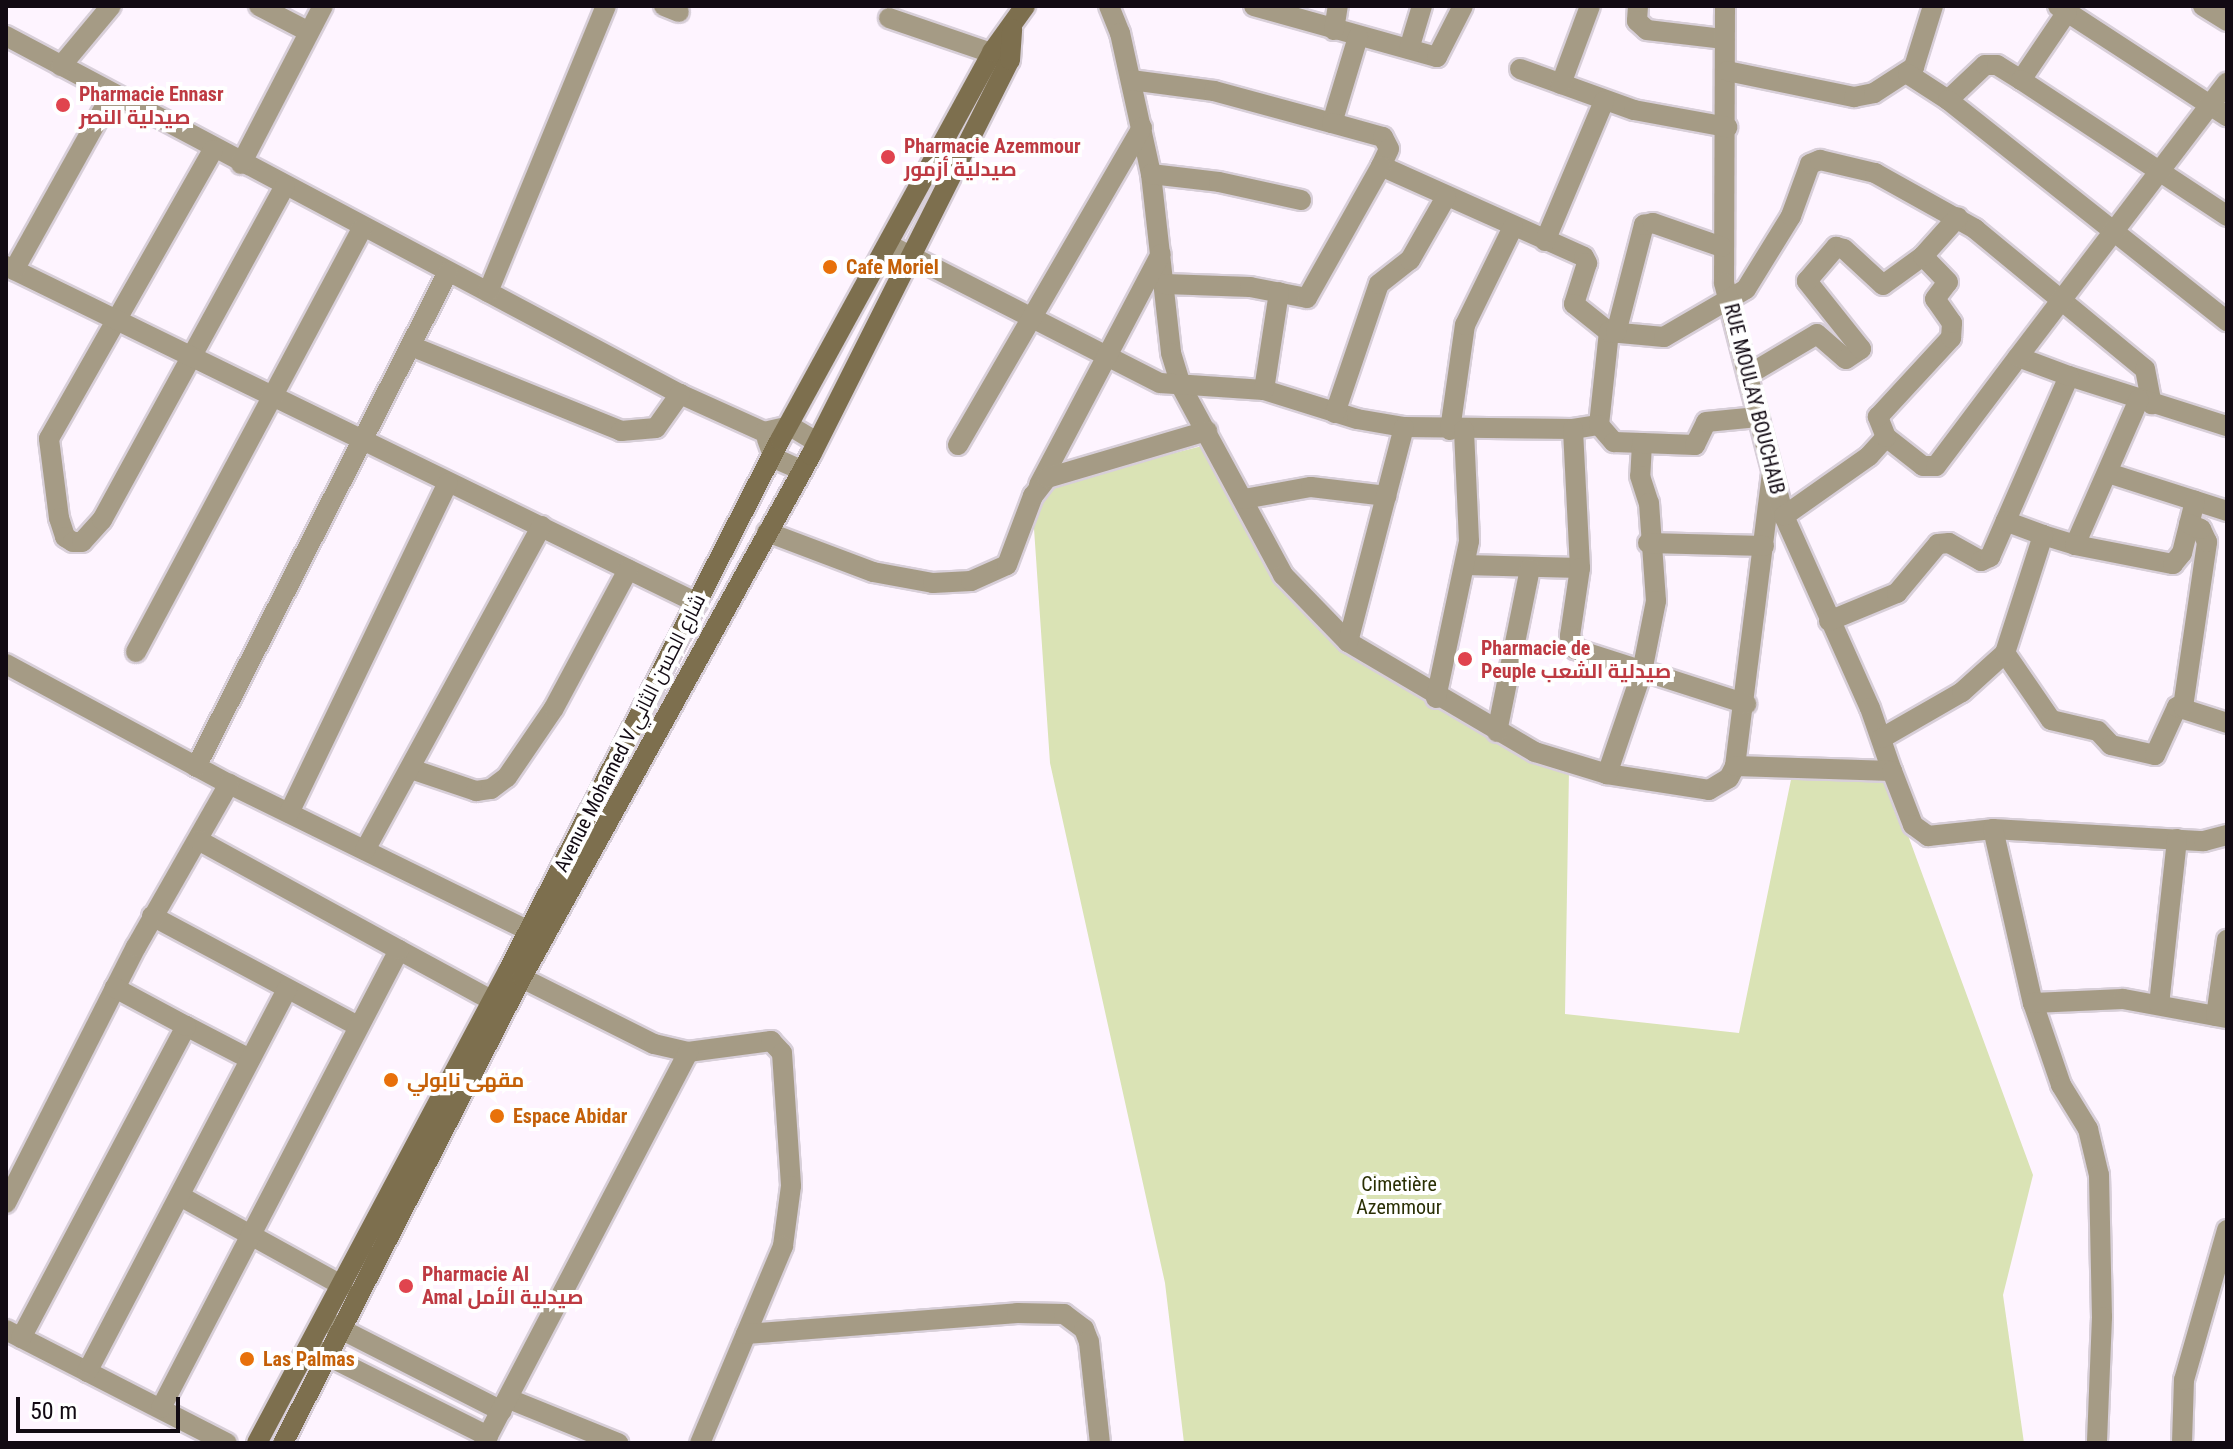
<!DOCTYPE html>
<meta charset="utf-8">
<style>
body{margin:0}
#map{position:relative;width:2233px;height:1449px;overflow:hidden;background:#fef4ff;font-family:"Roboto Condensed",Cairo,sans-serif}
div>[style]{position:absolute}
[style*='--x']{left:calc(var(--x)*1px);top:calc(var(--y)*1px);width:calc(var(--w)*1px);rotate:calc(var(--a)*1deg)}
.green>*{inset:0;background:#dae3b5}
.roads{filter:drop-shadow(2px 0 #d8cfd9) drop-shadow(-2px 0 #d8cfd9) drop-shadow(0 2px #d8cfd9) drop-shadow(0 -2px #d8cfd9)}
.minor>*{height:20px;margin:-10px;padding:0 10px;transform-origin:10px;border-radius:10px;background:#a59b85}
.secondary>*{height:20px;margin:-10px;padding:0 10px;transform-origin:10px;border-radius:10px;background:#7d6f4e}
.dots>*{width:22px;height:22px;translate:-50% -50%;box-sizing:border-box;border:4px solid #fff;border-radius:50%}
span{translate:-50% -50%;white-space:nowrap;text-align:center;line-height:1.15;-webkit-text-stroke:8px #fff;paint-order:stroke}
.health-label{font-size:20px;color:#be3a42;font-weight:700}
.left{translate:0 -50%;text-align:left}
.food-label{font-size:20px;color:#c56008;font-weight:700}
.street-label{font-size:20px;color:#120a13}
.park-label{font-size:20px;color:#2a2f04}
.frame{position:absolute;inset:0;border:8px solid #120a13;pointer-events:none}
.scale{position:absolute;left:16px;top:1397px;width:164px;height:36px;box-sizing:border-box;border:4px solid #120a13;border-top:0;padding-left:10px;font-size:24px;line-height:28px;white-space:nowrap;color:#120a13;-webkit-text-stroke:6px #fff;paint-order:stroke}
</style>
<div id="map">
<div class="green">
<i style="clip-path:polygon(1214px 443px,1285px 586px,1454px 713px,1569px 770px,1565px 1014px,1739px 1033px,1794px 765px,1888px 781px,2033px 1175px,2003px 1295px,2024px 1443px,1184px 1443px,1165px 1283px,1050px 763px,1033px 514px,1047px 485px)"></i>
</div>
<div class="roads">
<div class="minor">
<i style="--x:259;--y:6;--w:56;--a:27.5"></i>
<i style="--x:664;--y:6;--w:16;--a:22"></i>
<i style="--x:1109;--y:6;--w:29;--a:68"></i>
<i style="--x:1120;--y:33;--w:144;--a:77.6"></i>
<i style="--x:1151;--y:174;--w:180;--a:83.6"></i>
<i style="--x:1171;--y:353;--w:34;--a:73"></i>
<i style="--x:1181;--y:386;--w:215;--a:61.6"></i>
<i style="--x:1283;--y:575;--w:93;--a:45.9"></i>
<i style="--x:1348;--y:642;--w:217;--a:30.5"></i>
<i style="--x:1535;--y:752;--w:75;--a:17"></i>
<i style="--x:1607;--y:774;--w:103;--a:8.9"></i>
<i style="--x:1709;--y:790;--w:23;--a:-31"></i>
<i style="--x:1729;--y:778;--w:13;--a:-63"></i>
<i style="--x:1735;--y:766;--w:295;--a:-82.8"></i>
<i style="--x:1254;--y:6;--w:190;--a:15.6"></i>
<i style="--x:1437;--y:57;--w:57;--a:-63"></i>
<i style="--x:1638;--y:6;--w:15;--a:94"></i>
<i style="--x:1637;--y:21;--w:13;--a:42"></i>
<i style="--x:1647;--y:30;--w:78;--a:6.7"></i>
<i style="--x:1725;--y:6;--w:277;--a:90.2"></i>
<i style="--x:1724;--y:283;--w:241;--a:75.6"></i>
<i style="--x:1784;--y:516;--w:210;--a:65.9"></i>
<i style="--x:1870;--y:708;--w:67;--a:70.8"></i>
<i style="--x:2058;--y:6;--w:202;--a:33.1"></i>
<i style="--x:2203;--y:6;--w:28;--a:32"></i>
<i style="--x:889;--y:18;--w:124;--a:18.9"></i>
<i style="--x:1334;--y:30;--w:24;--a:-81"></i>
<i style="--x:6;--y:36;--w:763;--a:27.98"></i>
<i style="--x:680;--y:394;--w:92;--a:24.3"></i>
<i style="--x:764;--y:432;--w:27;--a:-13"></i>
<i style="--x:790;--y:426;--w:29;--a:31"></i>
<i style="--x:1409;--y:49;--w:45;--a:-73.2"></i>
<i style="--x:61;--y:66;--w:78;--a:-50.2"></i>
<i style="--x:1520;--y:69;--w:121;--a:19.8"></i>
<i style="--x:1634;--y:110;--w:95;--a:10.4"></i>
<i style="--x:1727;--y:71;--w:130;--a:11.6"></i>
<i style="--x:1854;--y:97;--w:20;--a:-11"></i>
<i style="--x:1874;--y:93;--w:48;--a:-33"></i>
<i style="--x:1914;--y:67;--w:64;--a:-72.7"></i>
<i style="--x:1908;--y:74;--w:48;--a:33"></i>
<i style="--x:1948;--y:100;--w:51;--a:-43.4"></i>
<i style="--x:1985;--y:65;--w:12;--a:0"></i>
<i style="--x:1997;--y:65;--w:28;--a:32"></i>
<i style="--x:2021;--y:80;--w:82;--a:-55.9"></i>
<i style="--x:1131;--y:80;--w:84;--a:7.5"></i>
<i style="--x:1214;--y:91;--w:122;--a:15.2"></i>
<i style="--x:1332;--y:123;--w:90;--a:-73.2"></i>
<i style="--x:2021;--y:80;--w:247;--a:33.4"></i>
<i style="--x:1561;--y:84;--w:83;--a:-69.6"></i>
<i style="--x:1948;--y:100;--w:356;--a:38.4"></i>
<i style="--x:1332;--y:123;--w:53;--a:15.4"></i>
<i style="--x:1383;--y:137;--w:13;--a:63"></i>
<i style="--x:1389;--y:149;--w:19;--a:115"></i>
<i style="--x:1381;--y:166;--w:222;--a:24.1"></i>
<i style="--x:1584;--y:257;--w:7;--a:63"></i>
<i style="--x:1587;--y:263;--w:43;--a:107.6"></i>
<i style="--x:1574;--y:304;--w:45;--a:38.7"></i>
<i style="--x:213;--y:150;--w:332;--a:119.6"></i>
<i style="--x:49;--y:439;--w:80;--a:82.8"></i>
<i style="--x:59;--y:518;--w:20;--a:72"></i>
<i style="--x:65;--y:537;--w:9;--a:32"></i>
<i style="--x:73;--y:542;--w:9;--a:0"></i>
<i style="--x:82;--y:542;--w:30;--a:-48"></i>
<i style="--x:102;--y:520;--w:381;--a:-61.3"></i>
<i style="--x:241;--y:164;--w:178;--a:-62.6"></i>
<i style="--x:1151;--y:174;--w:68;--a:6.7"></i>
<i style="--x:1219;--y:182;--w:84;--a:12.4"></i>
<i style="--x:1545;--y:241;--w:152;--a:-67.1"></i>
<i style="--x:889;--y:245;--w:304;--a:27"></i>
<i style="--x:1160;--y:383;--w:104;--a:3.9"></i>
<i style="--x:1264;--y:390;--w:97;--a:17.3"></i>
<i style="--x:1357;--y:419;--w:48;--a:9.7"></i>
<i style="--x:1404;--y:427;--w:169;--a:0.7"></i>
<i style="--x:1573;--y:429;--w:26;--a:-9"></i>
<i style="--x:1599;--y:425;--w:94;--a:-83.9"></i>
<i style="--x:1609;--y:332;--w:55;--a:5.2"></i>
<i style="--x:1664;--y:337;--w:95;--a:-30.3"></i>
<i style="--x:1746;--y:289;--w:86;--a:-58.3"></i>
<i style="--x:1791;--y:216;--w:55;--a:-69.9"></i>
<i style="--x:1810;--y:164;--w:11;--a:-22"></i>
<i style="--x:1820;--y:160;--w:57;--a:13.3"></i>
<i style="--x:1875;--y:173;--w:115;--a:29.2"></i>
<i style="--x:1975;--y:229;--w:220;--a:39.5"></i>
<i style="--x:2145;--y:369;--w:36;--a:79"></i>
<i style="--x:6;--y:266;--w:769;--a:26"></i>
<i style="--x:14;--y:270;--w:201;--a:-60.9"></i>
<i style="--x:1165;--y:284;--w:85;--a:2"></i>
<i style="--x:1250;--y:287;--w:58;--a:10.9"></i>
<i style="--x:1307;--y:298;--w:151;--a:-60.7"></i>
<i style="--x:488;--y:292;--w:309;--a:-67.6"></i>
<i style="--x:1616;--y:333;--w:112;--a:-75.5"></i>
<i style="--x:1644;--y:225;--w:9;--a:-13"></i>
<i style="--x:1653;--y:223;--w:73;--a:19.2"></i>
<i style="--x:411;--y:346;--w:227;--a:22"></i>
<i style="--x:621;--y:431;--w:35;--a:-5"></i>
<i style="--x:656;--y:428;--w:42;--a:-54.8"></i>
<i style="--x:1748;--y:375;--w:80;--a:-30.7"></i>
<i style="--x:1817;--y:334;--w:38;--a:41"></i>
<i style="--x:1846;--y:359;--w:18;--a:-34"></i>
<i style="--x:1861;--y:349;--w:87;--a:-128.5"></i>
<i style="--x:1807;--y:281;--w:45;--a:-49.5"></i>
<i style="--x:1836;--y:247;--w:8;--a:14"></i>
<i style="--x:1844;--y:249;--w:53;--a:42.7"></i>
<i style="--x:1883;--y:285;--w:49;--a:-35.9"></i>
<i style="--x:2069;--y:376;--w:166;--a:17.6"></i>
<i style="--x:1264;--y:390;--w:99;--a:-81.3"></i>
<i style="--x:1335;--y:413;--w:136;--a:-71.2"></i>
<i style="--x:1379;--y:284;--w:39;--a:-38"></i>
<i style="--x:1410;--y:260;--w:73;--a:-60.3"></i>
<i style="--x:1599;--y:425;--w:23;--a:49"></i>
<i style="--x:1614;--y:442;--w:28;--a:2"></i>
<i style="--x:1642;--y:443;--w:33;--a:93"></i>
<i style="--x:1640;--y:476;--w:28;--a:72"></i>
<i style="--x:1649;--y:503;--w:98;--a:85.9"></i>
<i style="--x:1656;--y:601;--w:72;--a:101.2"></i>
<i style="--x:1642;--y:672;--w:108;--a:108.9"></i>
<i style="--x:1450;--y:430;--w:106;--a:-81.9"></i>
<i style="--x:1465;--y:325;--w:109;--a:-63.9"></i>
<i style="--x:1886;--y:437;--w:47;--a:38.1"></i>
<i style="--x:1923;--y:466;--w:13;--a:0"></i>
<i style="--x:1936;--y:466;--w:136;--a:-53"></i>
<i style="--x:767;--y:439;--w:20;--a:70"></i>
<i style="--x:774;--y:458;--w:30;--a:24"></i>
<i style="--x:1642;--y:443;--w:53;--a:2.2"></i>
<i style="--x:1695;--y:445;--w:25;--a:-64"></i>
<i style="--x:1706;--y:422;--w:52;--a:-5.5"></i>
<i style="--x:958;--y:445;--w:367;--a:-59.9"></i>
<i style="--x:2108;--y:473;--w:125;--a:17.7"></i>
<i style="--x:1039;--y:485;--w:261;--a:-62.2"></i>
<i style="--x:1244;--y:499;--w:68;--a:-10.2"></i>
<i style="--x:1311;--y:487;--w:76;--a:6.8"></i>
<i style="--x:1784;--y:516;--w:104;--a:-35.2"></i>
<i style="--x:1869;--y:456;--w:25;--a:-48"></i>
<i style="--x:1886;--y:437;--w:22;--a:-112"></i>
<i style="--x:1878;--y:417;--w:108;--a:-47.3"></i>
<i style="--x:1951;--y:338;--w:15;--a:-86"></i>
<i style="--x:1952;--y:323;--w:29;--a:-125"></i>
<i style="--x:1935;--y:299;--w:21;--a:-53"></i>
<i style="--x:1948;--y:282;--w:36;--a:-134"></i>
<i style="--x:1923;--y:256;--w:52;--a:-48.1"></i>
<i style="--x:767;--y:532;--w:113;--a:20.7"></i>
<i style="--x:873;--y:572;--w:61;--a:10.4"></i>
<i style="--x:933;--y:583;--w:38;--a:-3"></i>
<i style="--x:971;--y:581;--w:39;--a:-24"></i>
<i style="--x:1007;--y:565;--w:74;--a:-69.4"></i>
<i style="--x:1033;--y:496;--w:23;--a:-52"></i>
<i style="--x:1047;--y:478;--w:167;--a:-16.4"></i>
<i style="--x:2043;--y:535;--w:34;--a:17"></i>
<i style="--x:2075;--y:545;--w:159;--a:-66.3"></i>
<i style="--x:1648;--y:543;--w:116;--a:1.5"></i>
<i style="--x:2075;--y:545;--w:100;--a:11"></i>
<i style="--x:2173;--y:564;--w:14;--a:-51"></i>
<i style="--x:2182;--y:553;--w:54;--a:-76"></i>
<i style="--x:1465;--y:565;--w:115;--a:1.5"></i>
<i style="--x:1580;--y:568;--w:139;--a:-92.9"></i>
<i style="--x:1580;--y:568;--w:69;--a:98.4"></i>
<i style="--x:1570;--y:636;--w:14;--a:69"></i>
<i style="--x:1575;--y:649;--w:180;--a:17.8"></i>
<i style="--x:1829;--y:621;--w:74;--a:-22.4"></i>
<i style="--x:1897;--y:593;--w:64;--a:-50.1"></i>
<i style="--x:1938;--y:544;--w:11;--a:-5"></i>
<i style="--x:1949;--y:543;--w:37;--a:29"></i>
<i style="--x:1981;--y:561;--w:10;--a:-24"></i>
<i style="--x:1990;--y:557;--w:197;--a:-66.4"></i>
<i style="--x:2069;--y:376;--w:54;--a:-159.6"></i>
<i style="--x:2018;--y:357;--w:345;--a:-52.7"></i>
<i style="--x:1348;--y:642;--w:222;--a:-75.4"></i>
<i style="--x:136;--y:652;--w:480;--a:-61.9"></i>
<i style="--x:2005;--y:653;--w:81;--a:55.5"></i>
<i style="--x:2051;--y:720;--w:48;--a:13.2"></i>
<i style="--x:2098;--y:731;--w:19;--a:47"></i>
<i style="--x:2111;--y:745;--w:45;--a:12.8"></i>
<i style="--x:2155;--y:755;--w:53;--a:-65.4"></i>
<i style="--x:2177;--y:707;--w:52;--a:17.7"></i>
<i style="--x:6;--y:664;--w:253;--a:28.3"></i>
<i style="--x:229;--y:784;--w:350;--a:26.1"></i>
<i style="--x:1436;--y:698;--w:160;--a:-78.1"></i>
<i style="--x:1469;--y:541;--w:111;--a:-92.6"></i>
<i style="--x:2183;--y:707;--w:167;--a:-81.7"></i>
<i style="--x:2207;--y:542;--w:14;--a:-115"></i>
<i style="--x:2201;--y:529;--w:13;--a:-157"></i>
<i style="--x:1497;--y:732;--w:166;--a:-78.6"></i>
<i style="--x:1882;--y:738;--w:92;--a:-29.9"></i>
<i style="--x:1962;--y:692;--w:58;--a:-42.2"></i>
<i style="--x:2005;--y:653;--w:124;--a:-72.1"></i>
<i style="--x:2043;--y:535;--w:40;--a:-159.8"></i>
<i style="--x:1735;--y:766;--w:157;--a:1.8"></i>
<i style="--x:1892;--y:771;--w:58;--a:68.7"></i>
<i style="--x:1913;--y:825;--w:19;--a:36"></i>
<i style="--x:1928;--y:836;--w:65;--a:-6.1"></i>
<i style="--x:1993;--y:829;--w:211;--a:3.3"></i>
<i style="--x:2204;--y:841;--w:24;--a:-15"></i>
<i style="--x:196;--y:767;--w:555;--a:-63.02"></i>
<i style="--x:411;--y:769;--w:69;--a:18.7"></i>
<i style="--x:476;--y:791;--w:15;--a:-8"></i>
<i style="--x:491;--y:789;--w:20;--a:-37"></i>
<i style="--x:507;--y:777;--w:83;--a:-55.7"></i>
<i style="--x:554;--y:708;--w:157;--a:-61.8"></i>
<i style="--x:289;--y:813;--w:366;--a:-64.3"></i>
<i style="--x:1993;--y:829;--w:179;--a:77.1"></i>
<i style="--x:2033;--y:1003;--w:87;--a:71.1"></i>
<i style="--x:2061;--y:1085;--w:52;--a:58.5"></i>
<i style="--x:2088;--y:1129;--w:47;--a:76.6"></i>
<i style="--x:2099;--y:1175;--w:142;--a:88.8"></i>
<i style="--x:2102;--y:1317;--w:126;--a:92.3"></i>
<i style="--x:365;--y:850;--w:369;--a:-61.4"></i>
<i style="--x:152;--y:916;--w:234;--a:28.1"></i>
<i style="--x:399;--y:950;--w:105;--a:28.5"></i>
<i style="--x:508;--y:971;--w:163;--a:26.6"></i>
<i style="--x:654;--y:1044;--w:35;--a:13"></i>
<i style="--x:688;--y:1052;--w:84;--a:-7.5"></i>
<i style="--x:771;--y:1041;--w:16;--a:47"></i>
<i style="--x:782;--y:1053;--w:133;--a:86.1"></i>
<i style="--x:791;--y:1186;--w:61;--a:97.6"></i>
<i style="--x:783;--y:1246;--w:214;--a:112.8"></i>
<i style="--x:2033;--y:1003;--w:90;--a:-2.5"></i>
<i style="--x:2123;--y:999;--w:106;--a:10.4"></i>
<i style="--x:2159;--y:1005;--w:167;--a:-83.8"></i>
<i style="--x:2216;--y:1016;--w:77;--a:-81.8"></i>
<i style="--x:186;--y:1026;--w:72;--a:27.3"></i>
<i style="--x:180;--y:1196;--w:186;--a:28.9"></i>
<i style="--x:6;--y:1203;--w:287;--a:-63.1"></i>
<i style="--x:136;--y:947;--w:188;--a:-60.3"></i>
<i style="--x:327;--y:1322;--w:196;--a:27"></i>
<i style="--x:6;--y:1330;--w:248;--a:27.1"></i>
<i style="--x:746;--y:1334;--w:272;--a:-4.4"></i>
<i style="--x:1017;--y:1313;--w:47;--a:1.2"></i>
<i style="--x:1064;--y:1314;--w:25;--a:37"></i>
<i style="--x:1084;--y:1329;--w:14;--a:69"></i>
<i style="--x:1089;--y:1342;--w:102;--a:83.8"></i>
<i style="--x:21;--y:1338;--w:353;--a:-62.1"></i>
<i style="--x:186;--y:1026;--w:81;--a:-151.8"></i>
<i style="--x:312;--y:1348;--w:197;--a:26.6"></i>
<i style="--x:87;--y:1372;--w:432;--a:-62.4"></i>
<i style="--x:509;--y:1399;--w:118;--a:22"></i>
<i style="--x:161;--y:1408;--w:516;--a:-62.54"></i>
<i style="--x:399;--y:950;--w:229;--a:-151.3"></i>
<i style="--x:484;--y:1443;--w:441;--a:-62.4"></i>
<i style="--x:2182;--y:1443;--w:63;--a:-88.2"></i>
<i style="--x:2184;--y:1380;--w:156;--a:-74"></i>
</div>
<div class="secondary">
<i style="--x:257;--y:1443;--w:535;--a:-62"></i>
<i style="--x:508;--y:971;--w:597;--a:-62.88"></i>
<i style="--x:780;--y:440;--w:442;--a:-61.3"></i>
<i style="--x:992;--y:52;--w:57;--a:-54.3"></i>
<i style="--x:283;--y:1443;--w:524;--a:-62.85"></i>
<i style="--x:522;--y:977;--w:597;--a:-61.03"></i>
<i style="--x:811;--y:455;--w:442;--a:-63.3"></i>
<i style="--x:1010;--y:60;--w:31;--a:-86"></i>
</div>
</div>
<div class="dots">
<i style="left:63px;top:105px;background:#e0444e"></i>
<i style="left:888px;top:157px;background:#e0444e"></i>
<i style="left:830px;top:267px;background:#e8710a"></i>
<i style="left:1465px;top:659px;background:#e0444e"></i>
<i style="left:391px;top:1080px;background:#e8710a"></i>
<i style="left:497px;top:1116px;background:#e8710a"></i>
<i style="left:406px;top:1286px;background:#e0444e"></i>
<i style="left:247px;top:1359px;background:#e8710a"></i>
</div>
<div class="health-label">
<span class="left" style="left:79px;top:106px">Pharmacie Ennasr<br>صيدلية النصر</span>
<span class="left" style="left:904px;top:158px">Pharmacie Azemmour<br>صيدلية أزمور</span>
<span class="left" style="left:1481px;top:660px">Pharmacie de<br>Peuple صيدلية الشعب</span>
<span class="left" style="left:422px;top:1286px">Pharmacie Al<br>Amal صيدلية الأمل</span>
</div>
<div class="food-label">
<span class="left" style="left:846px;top:267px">Cafe Moriel</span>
<span class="left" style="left:407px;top:1080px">مقهى نابولي</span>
<span class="left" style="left:513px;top:1116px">Espace Abidar</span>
<span class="left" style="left:263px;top:1359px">Las Palmas</span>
</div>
<div class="street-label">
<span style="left:1754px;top:399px;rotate:76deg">RUE MOULAY BOUCHAIB</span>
<span style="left:630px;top:733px;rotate:-63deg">Avenue Mohamed V شارع الحسن الثاني</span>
</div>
<div class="park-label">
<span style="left:1399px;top:1196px">Cimetière<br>Azemmour</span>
</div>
<div class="frame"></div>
<div class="scale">50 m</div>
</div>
